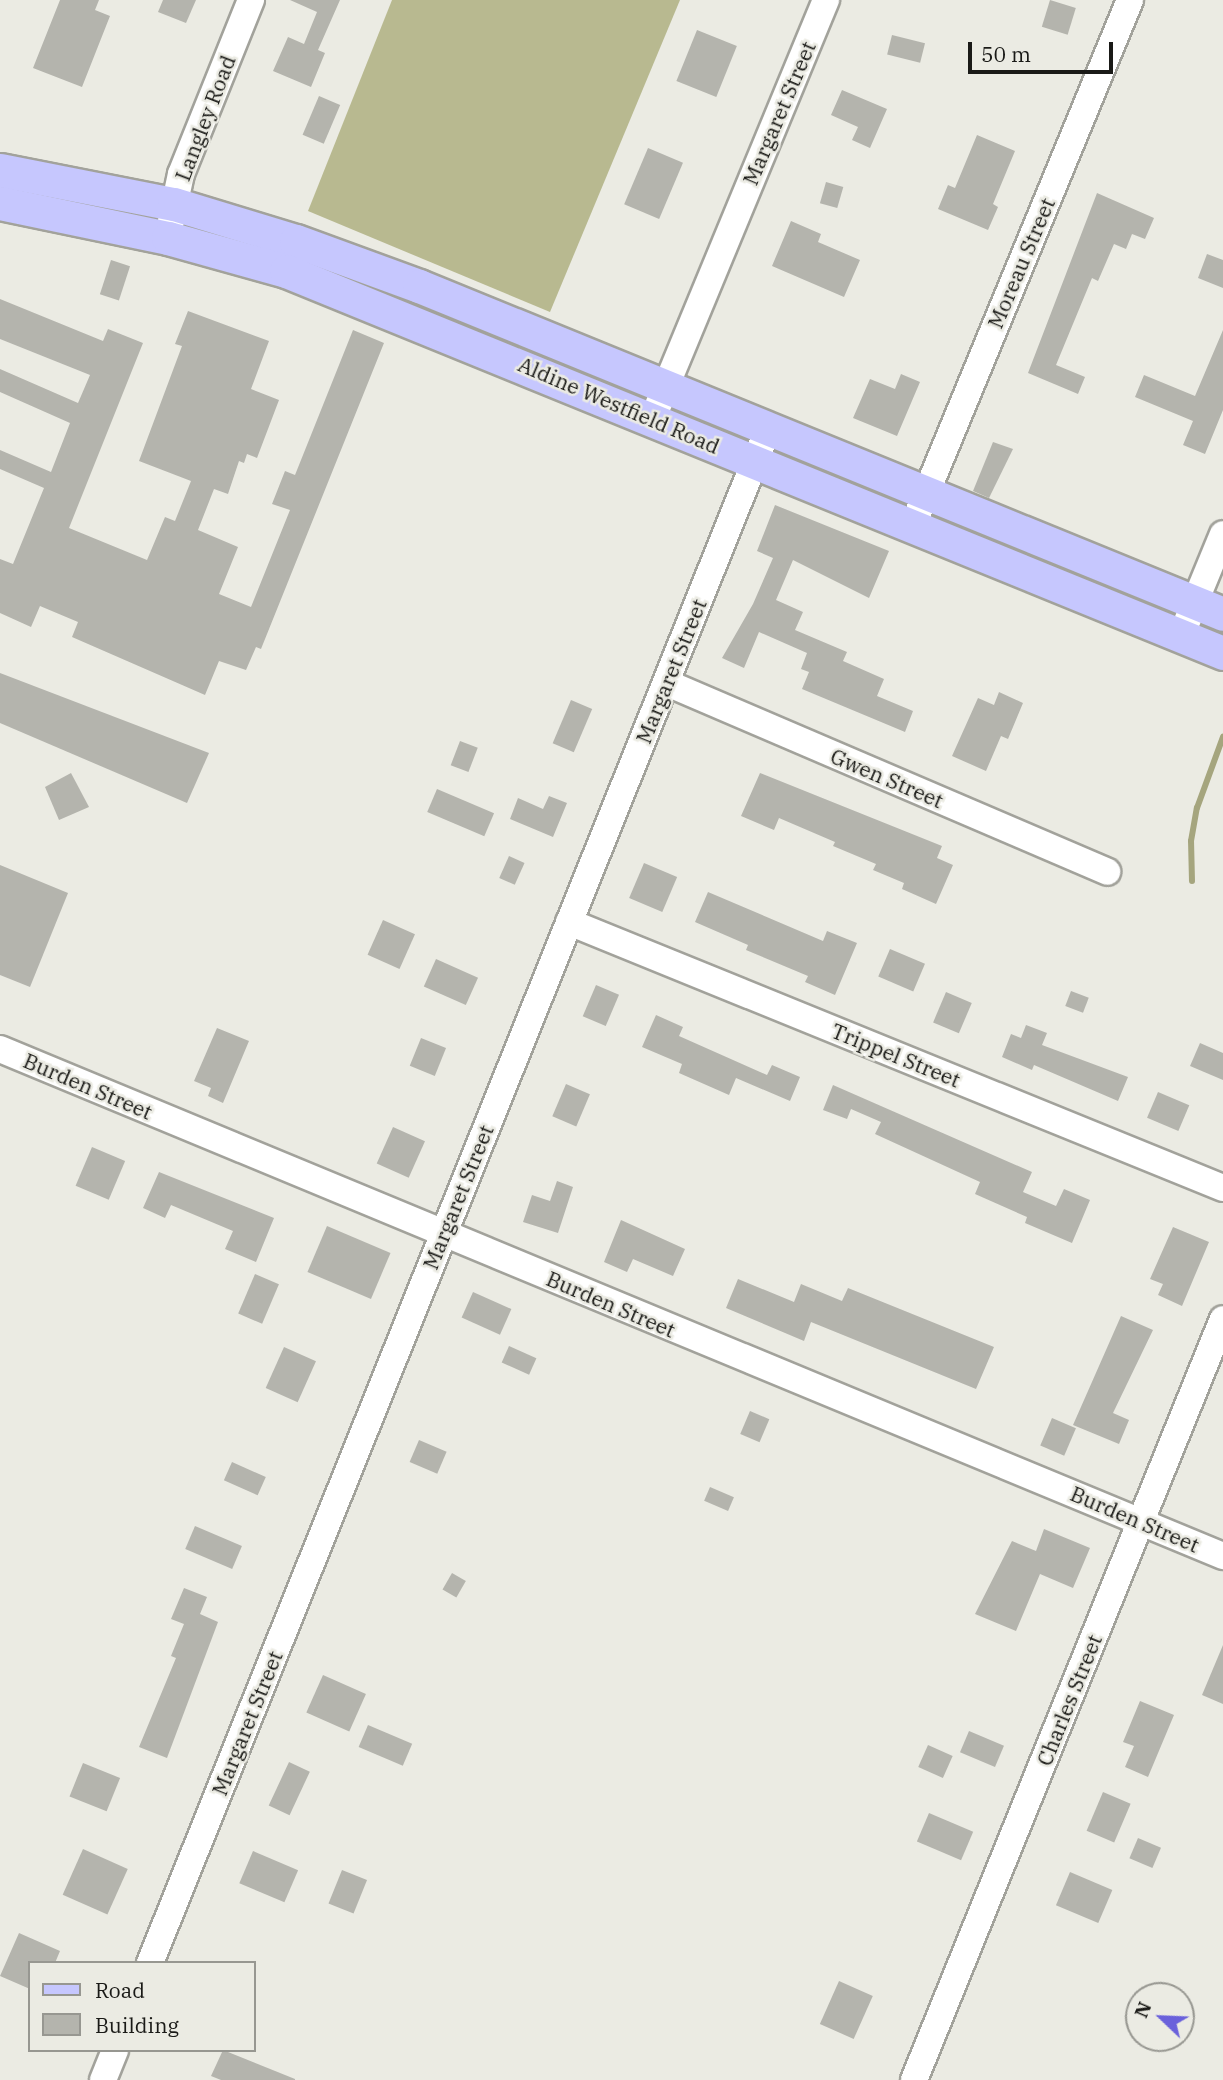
<!DOCTYPE html>
<style>
body{margin:0}
#map{position:relative;width:1223px;height:2080px;overflow:hidden;background:#ebebe3;font-family:"IBM Plex Serif",serif}
div>[style]{position:absolute}
[style*='--x']{left:calc(var(--x)*1px);top:calc(var(--y)*1px);width:calc(var(--w)*1px);rotate:calc(var(--a)*1deg)}
.forest>*{inset:0;background:#b8b990}
.stream>*{height:6px;margin:-3px;padding:0 3px;transform-origin:3px;border-radius:3px;background:#a5a57e}
.building>*{inset:0;background:#b4b4ad;transform-origin:0 0}
.roads{filter:drop-shadow(2px 0 #a2a29b) drop-shadow(-2px 0 #a2a29b) drop-shadow(0 2px #a2a29b) drop-shadow(0 -2px #a2a29b)}
.minor>*{height:26px;margin:-13px;padding:0 13px;transform-origin:13px;border-radius:13px;background:#fff}
.major>*{height:33px;margin:-16.5px;padding:0 16.5px;transform-origin:16.5px;border-radius:16.5px;background:#c6c7fe}
span{translate:-50% -50%;white-space:nowrap;text-align:center;line-height:1.15;-webkit-text-stroke:5px #ebebe3;paint-order:stroke}
.street-label{font-size:21px;color:#1a1a17}
.legend{position:absolute;left:28px;top:1961px;width:228px;height:91px;box-sizing:border-box;background:#ebebe3;border:2px solid #979791;margin:0;padding:9px 12px;list-style:none;font-size:21px;color:#1a1a17}
.legend li{display:flex;align-items:center;gap:14px;height:35px}
.legend b{width:35px;border:2px solid #979791}
.north{position:absolute;left:1125px;top:1982px;width:70px;height:70px;box-sizing:border-box;background:#ebebe3;border:2px solid #979791;border-radius:50%;rotate:293deg;font-size:19px;font-weight:700;line-height:28px;text-align:center;color:#1a1a17}
.north::after{content:'';display:block;margin:auto;width:24px;height:32px;background:#6a61db;clip-path:polygon(50% 0,100% 100%,50% 72%,0 100%)}
.scale{position:absolute;left:968px;top:42px;width:145px;height:32px;box-sizing:border-box;border:4px solid #1a1a17;border-top:0;padding-left:9px;font-size:21px;line-height:24px;white-space:nowrap;color:#1a1a17;-webkit-text-stroke:5px #ebebe3;paint-order:stroke}
</style>
<div id="map">
<div class="forest">
<i style="clip-path:polygon(392px 0,680px 0,550px 312px,308px 211px)"></i>
</div>
<div class="stream">
<i style="--x:1192;--y:881;--w:40;--a:-91.4"></i>
<i style="--x:1191;--y:841;--w:34;--a:-80"></i>
<i style="--x:1197;--y:808;--w:76;--a:-69.9"></i>
</div>
<div class="building">
<i style="clip-path:polygon(60px 0,99px 0,95px 10px,110px 16px,82px 87px,33px 68px)"></i>
<i style="clip-path:polygon(163px 0,196px 0,186px 23px,158px 12px)"></i>
<i style="clip-path:polygon(290px 0,340px 0,318px 50px,325px 53px,311px 87px,273px 71px,288px 37px,304px 44px,317px 12px)"></i>
<i style="left:1050px;top:0;width:27px;height:28px;rotate:17deg"></i>
<i style="left:697px;top:30px;width:43px;height:55px;rotate:22deg"></i>
<i style="left:892px;top:35px;width:34px;height:20px;rotate:14deg"></i>
<i style="clip-path:polygon(842px 90px,887px 109px,870px 148px,852px 140px,858px 127px,831px 115px)"></i>
<i style="left:319px;top:96px;width:23px;height:42px;rotate:23deg"></i>
<i style="clip-path:polygon(977px 135px,1015px 151px,993px 204px,998px 207px,988px 230px,938px 209px,948px 185px,955px 188px)"></i>
<i style="left:648px;top:148px;width:38px;height:61px;rotate:23deg"></i>
<i style="left:826px;top:182px;width:18px;height:22px;rotate:16deg"></i>
<i style="clip-path:polygon(1097px 193px,1154px 218px,1145px 239px,1132px 234px,1126px 249px,1114px 244px,1098px 281px,1092px 278px,1056px 365px,1085px 377px,1078px 394px,1028px 373px)"></i>
<i style="clip-path:polygon(791px 221px,821px 234px,818px 242px,860px 260px,844px 297px,772px 266px)"></i>
<i style="clip-path:polygon(1207px 254px,1223px 260px,1223px 288px,1198px 278px)"></i>
<i style="left:111px;top:260px;width:20px;height:36px;rotate:18deg"></i>
<i style="clip-path:polygon(0 299px,103px 341px,108px 329px,143px 343px,69px 528px,147px 560px,165px 517px,175px 521px,191px 481px,139px 461px,182px 346px,175px 344px,188px 311px,269px 341px,251px 389px,279px 400px,257px 458px,247px 454px,244px 463px,239px 461px,228px 494px,214px 489px,198px 530px,238px 547px,219px 594px,251px 607px,290px 510px,272px 504px,285px 471px,295px 475px,353px 330px,384px 343px,261px 649px,256px 647px,246px 670px,219px 661px,205px 695px,72px 637px,78px 622px,40px 606px,31px 627px,0 613px,0 559px,13px 564px,44px 488px,0 469px,0 450px,51px 472px,70px 423px,0 392px,0 369px,78px 403px,90px 375px,0 339px)"></i>
<i style="clip-path:polygon(1223px 330px,1223px 410px,1205px 454px,1183px 445px,1193px 421px,1135px 397px,1144px 375px,1195px 396px)"></i>
<i style="clip-path:polygon(901px 374px,920px 382px,897px 436px,853px 418px,870px 379px,895px 389px)"></i>
<i style="clip-path:polygon(993px 442px,1013px 449px,989px 498px,973px 491px)"></i>
<i style="clip-path:polygon(775px 505px,889px 551px,869px 598px,793px 560px,776px 600px,803px 612px,795px 630px,847px 652px,843px 661px,884px 679px,877px 696px,913px 711px,905px 732px,802px 689px,809px 672px,801px 669px,807px 653px,759px 632px,744px 668px,722px 658px,753px 604px,773px 558px,757px 551px)"></i>
<i style="clip-path:polygon(0 673px,209px 753px,187px 803px,0 723px)"></i>
<i style="clip-path:polygon(999px 692px,1023px 703px,1008px 739px,1001px 736px,986px 771px,952px 756px,978px 698px,994px 705px)"></i>
<i style="left:571px;top:700px;width:23px;height:47px;rotate:23deg"></i>
<i style="left:460px;top:741px;width:19px;height:26px;rotate:21deg"></i>
<i style="clip-path:polygon(71px 773px,89px 807px,59px 820px,45px 787px)"></i>
<i style="clip-path:polygon(760px 773px,942px 846px,937px 858px,953px 865px,936px 904px,902px 889px,904px 883px,873px 870px,876px 864px,833px 846px,835px 842px,779px 818px,774px 830px,741px 816px)"></i>
<i style="left:437px;top:789px;width:62px;height:25px;rotate:23deg"></i>
<i style="clip-path:polygon(549px 796px,567px 803px,553px 837px,510px 819px,518px 798px,543px 809px)"></i>
<i style="left:509px;top:856px;width:17px;height:24px;rotate:24deg"></i>
<i style="left:644px;top:863px;width:36px;height:38px;rotate:23deg"></i>
<i style="clip-path:polygon(0 865px,68px 893px,30px 987px,0 975px)"></i>
<i style="clip-path:polygon(708px 892px,823px 941px,827px 931px,857px 943px,835px 995px,805px 982px,808px 976px,746px 950px,748px 945px,695px 922px)"></i>
<i style="left:383px;top:920px;width:35px;height:38px;rotate:24deg"></i>
<i style="left:890px;top:949px;width:38px;height:30px;rotate:23deg"></i>
<i style="left:436px;top:959px;width:46px;height:30px;rotate:24deg"></i>
<i style="left:596px;top:985px;width:25px;height:34px;rotate:23deg"></i>
<i style="left:1071px;top:991px;width:19px;height:16px;rotate:21deg"></i>
<i style="left:946px;top:992px;width:28px;height:33px;rotate:23deg"></i>
<i style="clip-path:polygon(656px 1015px,683px 1027px,679px 1036px,767px 1075px,772px 1065px,800px 1077px,790px 1101px,736px 1078px,729px 1095px,679px 1073px,682px 1064px,642px 1047px)"></i>
<i style="clip-path:polygon(1026px 1025px,1047px 1033px,1042px 1045px,1128px 1077px,1118px 1101px,1034px 1065px,1032px 1070px,1002px 1057px,1011px 1034px,1021px 1038px)"></i>
<i style="clip-path:polygon(217px 1028px,249px 1041px,223px 1103px,208px 1096px,211px 1088px,194px 1081px)"></i>
<i style="left:421px;top:1038px;width:27px;height:30px;rotate:22deg"></i>
<i style="clip-path:polygon(1200px 1043px,1223px 1053px,1223px 1080px,1190px 1066px)"></i>
<i style="left:566px;top:1084px;width:26px;height:35px;rotate:23deg"></i>
<i style="clip-path:polygon(833px 1085px,1032px 1172px,1023px 1192px,1056px 1206px,1064px 1189px,1090px 1200px,1072px 1243px,1025px 1223px,1027px 1217px,975px 1194px,980px 1182px,875px 1134px,881px 1122px,851px 1109px,847px 1119px,823px 1110px)"></i>
<i style="left:1158px;top:1092px;width:34px;height:28px;rotate:23deg"></i>
<i style="left:393px;top:1127px;width:35px;height:40px;rotate:24deg"></i>
<i style="left:92px;top:1147px;width:36px;height:42px;rotate:23deg"></i>
<i style="clip-path:polygon(159px 1172px,274px 1218px,256px 1262px,225px 1249px,233px 1231px,171px 1205px,165px 1218px,143px 1208px)"></i>
<i style="clip-path:polygon(557px 1181px,573px 1187px,558px 1233px,523px 1222px,532px 1195px,550px 1201px)"></i>
<i style="clip-path:polygon(621px 1220px,685px 1249px,673px 1276px,633px 1259px,627px 1272px,604px 1262px)"></i>
<i style="left:327px;top:1226px;width:69px;height:50px;rotate:23deg"></i>
<i style="clip-path:polygon(1173px 1227px,1209px 1242px,1182px 1306px,1158px 1295px,1163px 1284px,1150px 1279px)"></i>
<i style="left:255px;top:1274px;width:26px;height:43px;rotate:23deg"></i>
<i style="clip-path:polygon(738px 1279px,794px 1302px,801px 1284px,842px 1301px,848px 1288px,994px 1347px,976px 1389px,811px 1322px,804px 1341px,726px 1308px)"></i>
<i style="left:473px;top:1292px;width:42px;height:28px;rotate:24deg"></i>
<i style="clip-path:polygon(1121px 1316px,1153px 1330px,1113px 1413px,1129px 1420px,1119px 1444px,1073px 1425px)"></i>
<i style="left:509px;top:1346px;width:30px;height:18px;rotate:24deg"></i>
<i style="left:284px;top:1347px;width:35px;height:45px;rotate:24deg"></i>
<i style="left:750px;top:1411px;width:21px;height:25px;rotate:23deg"></i>
<i style="left:1052px;top:1418px;width:26px;height:30px;rotate:23deg"></i>
<i style="left:419px;top:1440px;width:30px;height:24px;rotate:23deg"></i>
<i style="left:232px;top:1462px;width:37px;height:20px;rotate:24deg"></i>
<i style="left:710px;top:1487px;width:26px;height:15px;rotate:23deg"></i>
<i style="left:195px;top:1526px;width:51px;height:25px;rotate:23deg"></i>
<i style="clip-path:polygon(1044px 1529px,1090px 1548px,1073px 1588px,1040px 1574px,1016px 1631px,975px 1614px,1012px 1541px,1036px 1551px)"></i>
<i style="left:452px;top:1573px;width:16px;height:19px;rotate:30deg"></i>
<i style="clip-path:polygon(184px 1588px,207px 1597px,200px 1614px,218px 1622px,167px 1758px,139px 1747px,176px 1658px,171px 1656px,184px 1624px,171px 1619px)"></i>
<i style="clip-path:polygon(1223px 1645px,1223px 1704px,1202px 1695px)"></i>
<i style="left:323px;top:1675px;width:47px;height:41px;rotate:24deg"></i>
<i style="clip-path:polygon(1140px 1701px,1174px 1715px,1148px 1777px,1125px 1767px,1134px 1746px,1123px 1742px)"></i>
<i style="left:368px;top:1725px;width:48px;height:24px;rotate:23deg"></i>
<i style="left:969px;top:1731px;width:38px;height:23px;rotate:23deg"></i>
<i style="left:928px;top:1745px;width:27px;height:24px;rotate:24deg"></i>
<i style="left:289px;top:1762px;width:23px;height:48px;rotate:25deg"></i>
<i style="left:83px;top:1763px;width:40px;height:36px;rotate:22deg"></i>
<i style="left:1103px;top:1792px;width:30px;height:42px;rotate:23deg"></i>
<i style="left:929px;top:1813px;width:48px;height:31px;rotate:23deg"></i>
<i style="left:1138px;top:1838px;width:25px;height:22px;rotate:23deg"></i>
<i style="left:83px;top:1849px;width:49px;height:50px;rotate:24deg"></i>
<i style="left:253px;top:1851px;width:49px;height:35px;rotate:23deg"></i>
<i style="left:342px;top:1870px;width:27px;height:36px;rotate:22deg"></i>
<i style="left:1070px;top:1872px;width:46px;height:36px;rotate:23deg"></i>
<i style="clip-path:polygon(19px 1933px,60px 1951px,55px 1963px,30px 1963px,30px 1989px,0 1976px)"></i>
<i style="left:839px;top:1981px;width:37px;height:47px;rotate:24deg"></i>
<i style="clip-path:polygon(223px 2050px,295px 2079px,295px 2080px,221px 2080px,211px 2076px)"></i>
</div>
<div class="roads">
<div class="minor">
<i style="--x:171;--y:221;--w:48;--a:-78"></i>
<i style="--x:181;--y:174;--w:188;--a:-68.1"></i>
<i style="--x:652;--y:420;--w:455;--a:-67.5"></i>
<i style="--x:913;--y:525;--w:568;--a:-67.54"></i>
<i style="--x:1181;--y:636;--w:110;--a:-67.6"></i>
<i style="--x:667;--y:683;--w:479;--a:23.2"></i>
<i style="--x:569;--y:922;--w:706;--a:22.13"></i>
<i style="--x:0;--y:1049;--w:1324;--a:22.52"></i>
<i style="--x:150;--y:1963;--w:1652;--a:-68.06"></i>
<i style="--x:103;--y:2080;--w:32;--a:-68"></i>
<i style="--x:914;--y:2080;--w:821;--a:-67.9"></i>
</div>
<div class="major">
<i style="--x:0;--y:170;--w:177;--a:11.1"></i>
<i style="--x:174;--y:204;--w:127;--a:16.9"></i>
<i style="--x:296;--y:241;--w:131;--a:20.1"></i>
<i style="--x:419;--y:286;--w:868;--a:22.19"></i>
<i style="--x:0;--y:203;--w:172;--a:11.8"></i>
<i style="--x:168;--y:238;--w:123;--a:15.6"></i>
<i style="--x:286;--y:271;--w:1012;--a:22.18"></i>
</div>
</div>
<div class="street-label">
<span style="left:779px;top:113px;rotate:-67deg">Margaret Street</span>
<span style="left:205px;top:118px;rotate:-69deg">Langley Road</span>
<span style="left:1021px;top:263px;rotate:-67deg">Moreau Street</span>
<span style="left:619px;top:405px;rotate:23deg">Aldine Westfield Road</span>
<span style="left:671px;top:671px;rotate:-68deg">Margaret Street</span>
<span style="left:887px;top:778px;rotate:23deg">Gwen Street</span>
<span style="left:896px;top:1055px;rotate:22deg">Trippel Street</span>
<span style="left:88px;top:1086px;rotate:23deg">Burden Street</span>
<span style="left:458px;top:1197px;rotate:-68deg">Margaret Street</span>
<span style="left:611px;top:1304px;rotate:23deg">Burden Street</span>
<span style="left:1135px;top:1519px;rotate:23deg">Burden Street</span>
<span style="left:1069px;top:1700px;rotate:-68deg">Charles Street</span>
<span style="left:247px;top:1723px;rotate:-68deg">Margaret Street</span>
</div>
<ul class="legend">
<li><b style="height:9px;background:#c6c7fe"></b>Road</li>
<li><b style="height:19px;background:#b4b4ad"></b>Building</li>
</ul>
<div class="north">N</div>
<div class="scale">50 m</div>
</div>
